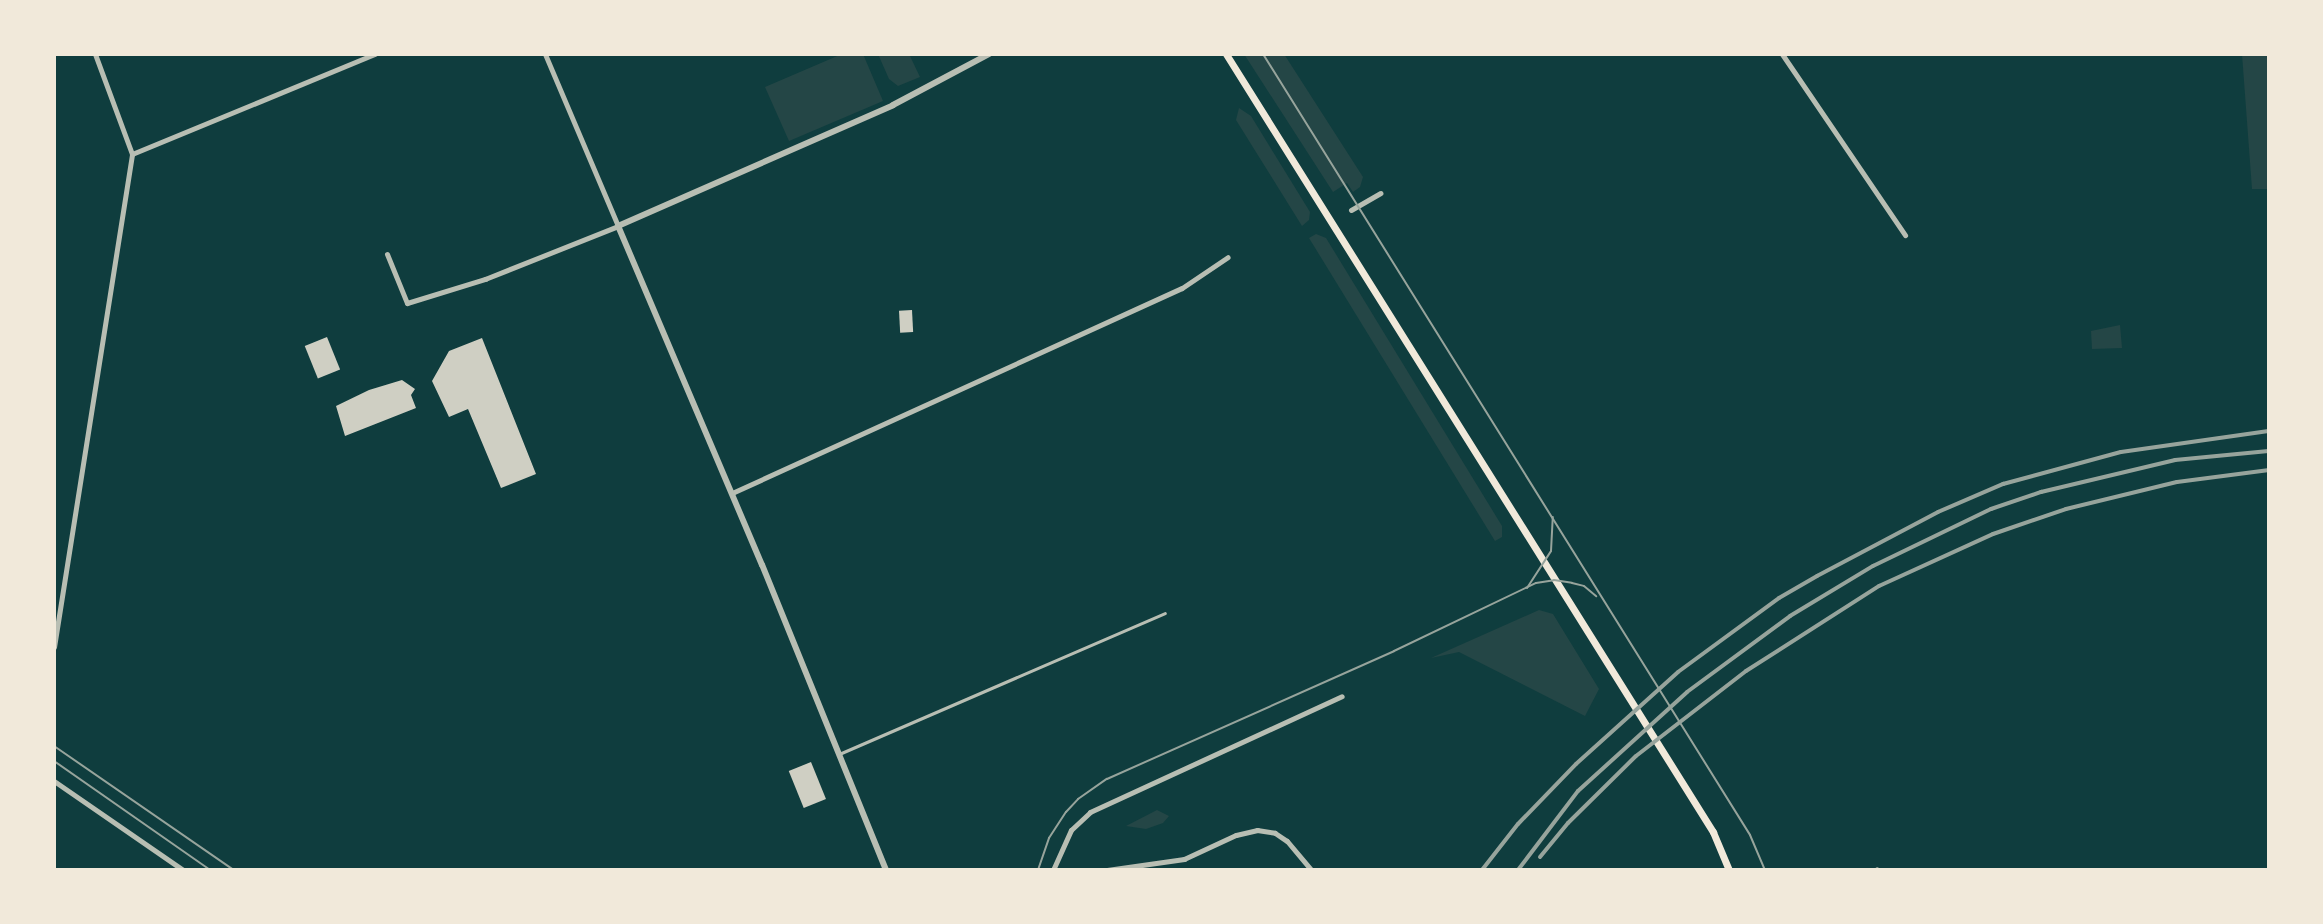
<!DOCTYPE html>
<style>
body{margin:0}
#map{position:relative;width:2323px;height:924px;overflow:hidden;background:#0f3d3e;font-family:Roboto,sans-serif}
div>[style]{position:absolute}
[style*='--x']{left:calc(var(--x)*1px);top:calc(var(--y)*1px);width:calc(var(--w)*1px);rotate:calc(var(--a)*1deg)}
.green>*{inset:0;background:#244646}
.building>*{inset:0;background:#cfcfc3;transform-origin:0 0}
.service>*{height:3px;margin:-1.5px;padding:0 1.5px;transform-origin:1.5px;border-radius:1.5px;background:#b8beb3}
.minor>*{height:5px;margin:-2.5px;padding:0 2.5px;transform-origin:2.5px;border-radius:2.5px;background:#b8beb3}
.tertiary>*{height:6px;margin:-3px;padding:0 3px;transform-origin:3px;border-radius:3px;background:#b8beb3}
.secondary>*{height:7px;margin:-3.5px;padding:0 3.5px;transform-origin:3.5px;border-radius:3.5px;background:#f1e9da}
.tram>*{height:2px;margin:-1px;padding:0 1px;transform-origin:1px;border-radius:1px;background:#97a49c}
.rail>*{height:4px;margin:-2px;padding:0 2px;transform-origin:2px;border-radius:2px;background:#97a49c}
span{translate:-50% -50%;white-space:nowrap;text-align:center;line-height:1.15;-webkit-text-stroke:8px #f1e9da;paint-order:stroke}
.frame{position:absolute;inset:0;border:56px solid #f1e9da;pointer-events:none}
</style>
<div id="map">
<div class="green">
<i style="clip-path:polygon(842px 54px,863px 54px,883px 101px,789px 141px,765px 87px)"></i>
<i style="clip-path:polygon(878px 54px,909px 54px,920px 77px,898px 86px,889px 79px)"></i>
<i style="clip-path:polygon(1244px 54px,1284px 54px,1363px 177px,1360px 187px,1353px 192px,1347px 183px,1333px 192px)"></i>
<i style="clip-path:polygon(2242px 54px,2269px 54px,2269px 189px,2252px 189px)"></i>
<i style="clip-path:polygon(1239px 108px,1251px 116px,1310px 212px,1309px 220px,1302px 226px,1236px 120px)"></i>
<i style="clip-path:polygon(1316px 234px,1326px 238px,1502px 526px,1502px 537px,1495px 541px,1309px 238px)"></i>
<i style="clip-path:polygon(2120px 325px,2122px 348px,2092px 349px,2091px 331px)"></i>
<i style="clip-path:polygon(1539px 610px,1553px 614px,1599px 689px,1585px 716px,1459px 652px,1431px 658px)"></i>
<i style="clip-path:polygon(1157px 810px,1169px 816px,1163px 823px,1146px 829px,1126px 826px)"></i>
</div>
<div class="building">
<i style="left:912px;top:310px;width:22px;height:13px;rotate:87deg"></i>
<i style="left:327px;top:337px;width:35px;height:24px;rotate:68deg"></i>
<i style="clip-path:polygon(482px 338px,536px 474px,501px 488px,468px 409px,449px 417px,432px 381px,449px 351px)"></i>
<i style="clip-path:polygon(402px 380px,415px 389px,411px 395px,416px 408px,345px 436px,336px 406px,369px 390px)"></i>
<i style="left:811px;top:762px;width:40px;height:24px;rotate:68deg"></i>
</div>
<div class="service">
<i style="--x:839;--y:754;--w:355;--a:-23.4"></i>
</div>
<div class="minor">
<i style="--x:1782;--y:54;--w:219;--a:55.8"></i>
<i style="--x:132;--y:154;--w:263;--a:-22.4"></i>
<i style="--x:1351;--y:210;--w:34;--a:-30"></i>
<i style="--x:387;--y:254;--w:53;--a:67.8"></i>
<i style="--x:407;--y:303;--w:82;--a:-17.1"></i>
<i style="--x:485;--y:279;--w:143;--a:-21.7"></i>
<i style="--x:618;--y:226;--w:187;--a:-113"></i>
<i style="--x:732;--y:493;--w:494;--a:-24.5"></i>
<i style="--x:1182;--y:288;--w:55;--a:-34"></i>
<i style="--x:54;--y:647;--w:499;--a:-81"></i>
<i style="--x:132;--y:154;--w:107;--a:-110.3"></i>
<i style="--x:54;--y:781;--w:157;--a:34.6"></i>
<i style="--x:1053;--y:870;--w:44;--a:-65.8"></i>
<i style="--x:1071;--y:830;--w:26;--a:-43"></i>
<i style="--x:1090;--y:812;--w:277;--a:-24.7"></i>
<i style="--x:1107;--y:870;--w:78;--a:-8.1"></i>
<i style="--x:1184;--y:859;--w:57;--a:-24.8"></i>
<i style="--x:1236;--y:835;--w:22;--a:-13"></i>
<i style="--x:1257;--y:830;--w:18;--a:9"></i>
<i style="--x:1275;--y:833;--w:14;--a:34"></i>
<i style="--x:1287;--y:841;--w:38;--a:50"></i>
<i style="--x:1876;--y:870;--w:1;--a:-45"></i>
</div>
<div class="tertiary">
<i style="--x:886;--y:870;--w:329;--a:-112.1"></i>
<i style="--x:762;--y:565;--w:368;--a:-113"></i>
<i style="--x:618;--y:226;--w:300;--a:-23.7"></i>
<i style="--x:893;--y:105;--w:109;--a:-28"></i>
</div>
<div class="secondary">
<i style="--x:1226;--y:54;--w:918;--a:57.95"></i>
<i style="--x:1713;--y:832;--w:41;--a:67.2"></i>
</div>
<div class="tram">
<i style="--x:1263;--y:54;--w:920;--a:58.05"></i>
<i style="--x:1750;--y:835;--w:38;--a:67"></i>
<i style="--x:1527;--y:588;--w:44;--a:-57"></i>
<i style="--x:1551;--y:551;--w:34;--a:-87"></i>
<i style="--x:54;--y:746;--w:219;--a:34.6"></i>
<i style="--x:54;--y:761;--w:190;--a:34.9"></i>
<i style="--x:1038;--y:870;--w:34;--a:-71"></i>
<i style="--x:1049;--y:838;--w:31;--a:-57"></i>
<i style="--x:1066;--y:812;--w:18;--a:-47"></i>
<i style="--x:1078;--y:799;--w:35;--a:-35"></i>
<i style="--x:1107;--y:779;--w:314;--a:-24"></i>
<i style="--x:1394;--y:651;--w:157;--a:-25.6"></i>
<i style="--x:1536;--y:583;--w:18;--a:-9"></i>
<i style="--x:1554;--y:580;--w:18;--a:9"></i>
<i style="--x:1572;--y:583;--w:12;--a:14"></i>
<i style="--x:1584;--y:586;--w:16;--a:40"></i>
</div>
<div class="rail">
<i style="--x:1540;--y:857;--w:44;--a:-50.5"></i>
<i style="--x:1568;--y:823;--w:95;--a:-44.6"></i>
<i style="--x:1636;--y:756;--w:139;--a:-37.7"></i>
<i style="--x:1746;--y:671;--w:158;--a:-32.6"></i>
<i style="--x:1879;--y:586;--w:125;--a:-24.5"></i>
<i style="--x:1993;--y:534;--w:77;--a:-18.9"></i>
<i style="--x:2066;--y:509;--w:114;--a:-13.7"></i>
<i style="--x:2177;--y:482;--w:93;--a:-7.4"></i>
<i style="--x:1482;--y:870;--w:58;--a:-52"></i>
<i style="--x:1518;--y:824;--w:83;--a:-46"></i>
<i style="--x:1576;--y:764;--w:137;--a:-42"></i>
<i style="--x:1678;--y:672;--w:125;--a:-36.2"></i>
<i style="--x:1779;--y:598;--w:44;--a:-30.1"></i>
<i style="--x:1817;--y:576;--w:137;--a:-27.9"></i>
<i style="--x:1938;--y:512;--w:71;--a:-23.3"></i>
<i style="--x:2003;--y:484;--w:122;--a:-15.2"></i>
<i style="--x:2121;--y:452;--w:149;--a:-8.1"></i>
<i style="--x:1518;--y:870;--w:99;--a:-52.8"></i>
<i style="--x:1578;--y:791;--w:147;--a:-42.2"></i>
<i style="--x:1687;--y:692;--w:128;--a:-36.4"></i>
<i style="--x:1790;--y:616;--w:97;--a:-31.1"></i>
<i style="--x:1873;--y:566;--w:131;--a:-25.8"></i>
<i style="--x:1991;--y:509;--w:53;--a:-18.8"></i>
<i style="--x:2041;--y:492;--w:138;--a:-13.4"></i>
<i style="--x:2175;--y:460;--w:94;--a:-5.5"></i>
</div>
<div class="frame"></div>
</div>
